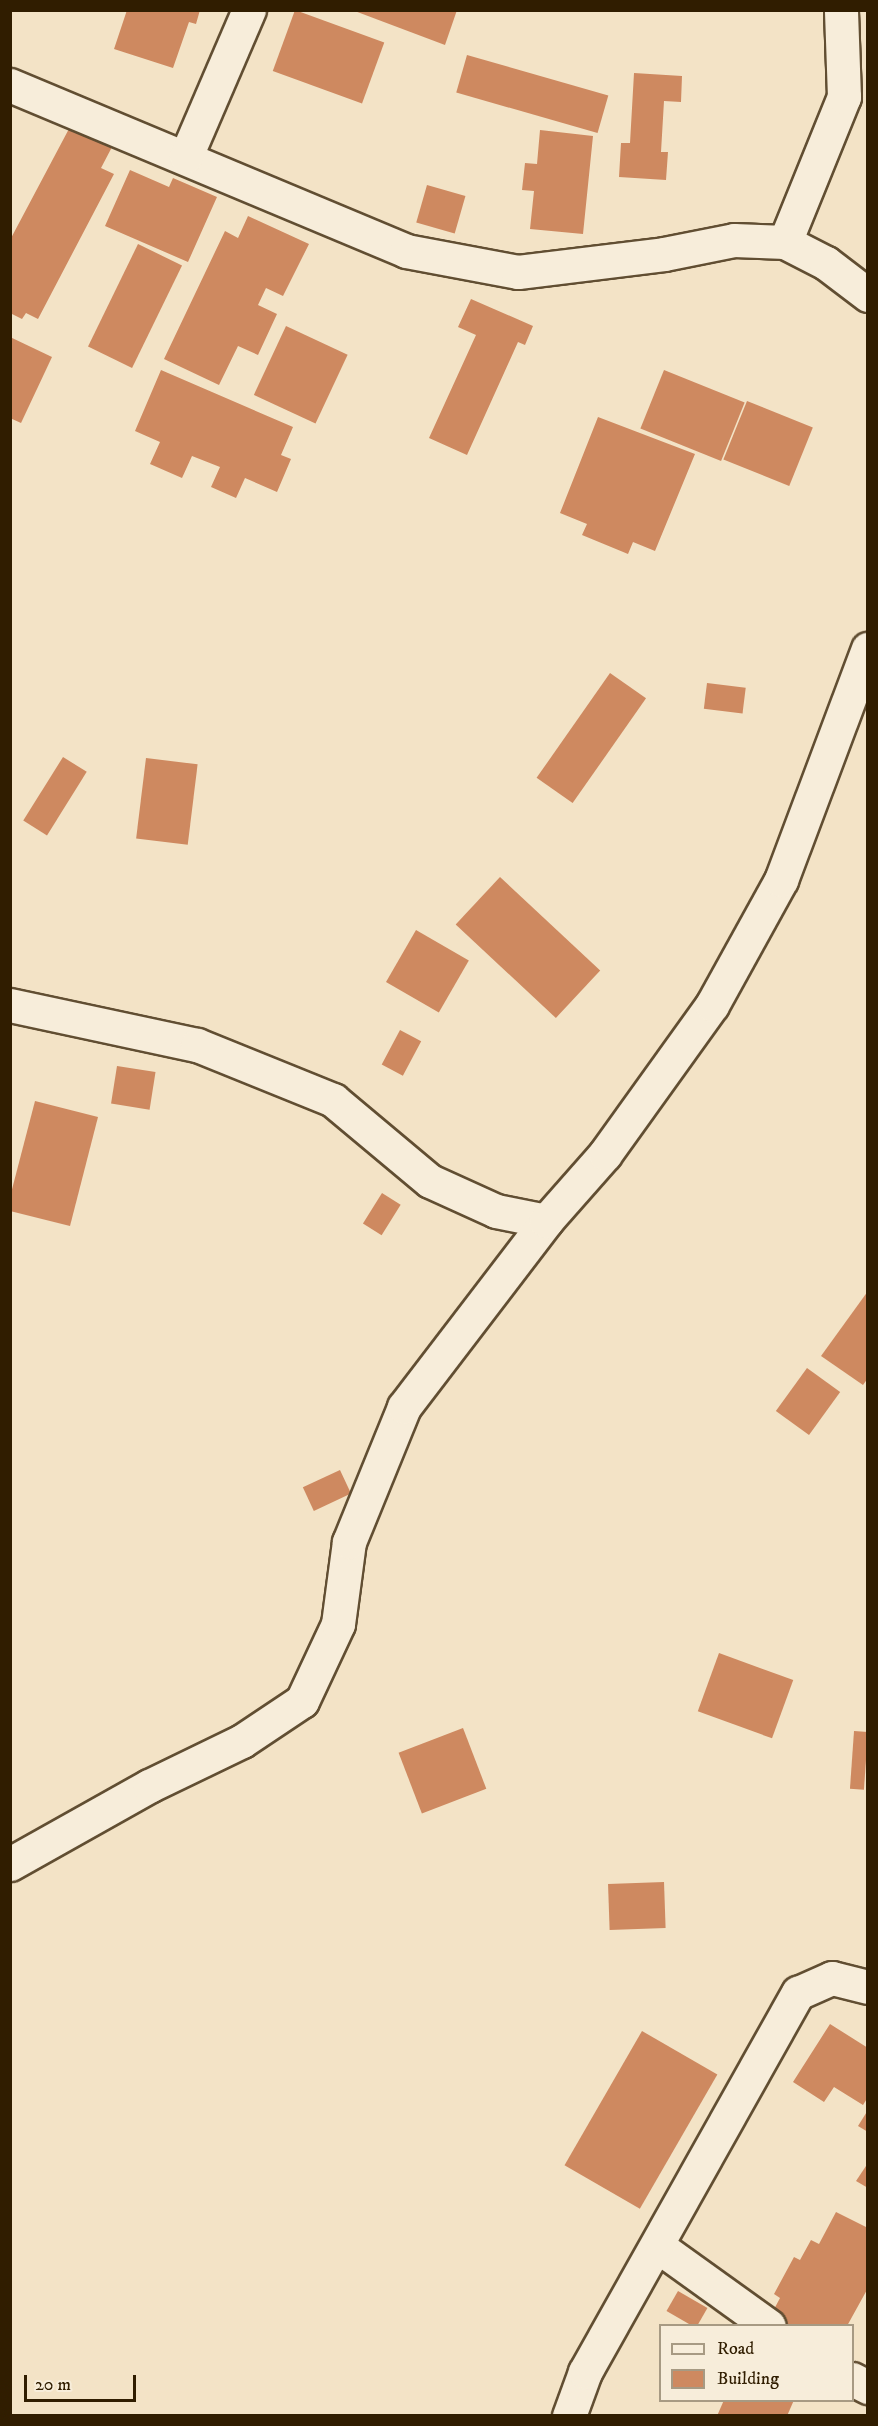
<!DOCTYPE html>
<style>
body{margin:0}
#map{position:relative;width:878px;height:2426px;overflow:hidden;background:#f3e3c6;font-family:"IM FELL DW Pica",serif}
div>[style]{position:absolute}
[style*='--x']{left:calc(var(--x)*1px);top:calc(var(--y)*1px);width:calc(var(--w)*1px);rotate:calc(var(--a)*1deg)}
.building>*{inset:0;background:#ce8960;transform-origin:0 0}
.roads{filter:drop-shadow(2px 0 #614e32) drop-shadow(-2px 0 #614e32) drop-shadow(0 2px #614e32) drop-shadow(0 -2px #614e32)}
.minor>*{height:33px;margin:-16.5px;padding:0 16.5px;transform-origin:16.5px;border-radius:16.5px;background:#f7edda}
span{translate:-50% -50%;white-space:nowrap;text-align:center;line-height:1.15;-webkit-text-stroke:5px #f7edda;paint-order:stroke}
.frame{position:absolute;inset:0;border:12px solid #301d00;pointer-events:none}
.legend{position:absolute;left:659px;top:2324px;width:195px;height:78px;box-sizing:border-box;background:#f7edda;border:2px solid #a79a83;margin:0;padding:8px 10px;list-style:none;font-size:18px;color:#301d00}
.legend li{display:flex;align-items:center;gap:12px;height:30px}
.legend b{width:30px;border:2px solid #a79a83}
.scale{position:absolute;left:24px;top:2375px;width:112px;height:27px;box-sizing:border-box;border:3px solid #301d00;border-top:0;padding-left:8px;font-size:18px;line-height:21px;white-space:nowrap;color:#301d00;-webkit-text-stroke:4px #f7edda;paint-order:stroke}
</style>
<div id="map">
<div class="building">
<i style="clip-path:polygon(127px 10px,200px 10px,196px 24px,189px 22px,173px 68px,114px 49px)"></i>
<i style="left:295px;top:10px;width:95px;height:65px;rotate:20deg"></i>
<i style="clip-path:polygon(352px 10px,457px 10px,445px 45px)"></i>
<i style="left:467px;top:55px;width:147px;height:39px;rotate:16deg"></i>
<i style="clip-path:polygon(634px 73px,682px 76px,681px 102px,664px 101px,661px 152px,668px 152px,666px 180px,619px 177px,621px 143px,630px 143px)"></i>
<i style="clip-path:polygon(71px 125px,112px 147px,101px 168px,114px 174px,38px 319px,26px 313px,22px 319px,10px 313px,10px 240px)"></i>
<i style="clip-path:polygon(540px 130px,593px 136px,583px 234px,530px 229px,534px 191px,522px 190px,525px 163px,537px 164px)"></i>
<i style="clip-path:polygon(130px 170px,169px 187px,173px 178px,217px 197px,188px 262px,105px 226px)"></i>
<i style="left:427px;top:185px;width:40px;height:39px;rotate:16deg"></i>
<i style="clip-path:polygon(248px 216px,309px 244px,283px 296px,266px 288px,258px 305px,277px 314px,258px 355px,238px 346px,219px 385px,164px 359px,225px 231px,238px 238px)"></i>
<i style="left:138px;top:244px;width:49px;height:114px;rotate:26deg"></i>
<i style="clip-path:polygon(471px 299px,533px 326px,525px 345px,518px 342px,467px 455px,429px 438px,476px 335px,458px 327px)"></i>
<i style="left:286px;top:326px;width:68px;height:76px;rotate:25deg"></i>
<i style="clip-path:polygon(10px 337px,52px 357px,21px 423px,10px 418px)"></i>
<i style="clip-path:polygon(161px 370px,293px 427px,281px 455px,291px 459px,277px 492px,245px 478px,236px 498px,211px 487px,220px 467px,192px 456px,182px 478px,150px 464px,160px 442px,135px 431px)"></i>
<i style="left:664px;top:370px;width:87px;height:63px;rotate:22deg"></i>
<i style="left:747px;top:401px;width:71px;height:63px;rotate:22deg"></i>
<i style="clip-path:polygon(598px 417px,695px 454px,655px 551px,633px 542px,628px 554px,582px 535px,587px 524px,560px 513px)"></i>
<i style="left:610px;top:673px;width:44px;height:128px;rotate:35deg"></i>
<i style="left:707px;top:683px;width:39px;height:26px;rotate:7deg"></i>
<i style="left:63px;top:757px;width:28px;height:75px;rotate:32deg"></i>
<i style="left:146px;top:758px;width:52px;height:81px;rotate:7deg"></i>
<i style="left:500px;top:877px;width:137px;height:65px;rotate:43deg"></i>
<i style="left:416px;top:930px;width:61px;height:60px;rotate:30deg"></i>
<i style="left:400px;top:1030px;width:24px;height:39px;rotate:28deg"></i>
<i style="left:117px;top:1066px;width:39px;height:38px;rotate:9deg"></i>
<i style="clip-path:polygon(35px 1101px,98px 1117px,70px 1226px,10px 1211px,10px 1197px)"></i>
<i style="left:382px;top:1193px;width:22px;height:36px;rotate:32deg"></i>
<i style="clip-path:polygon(868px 1291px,868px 1378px,863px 1385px,821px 1356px)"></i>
<i style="left:807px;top:1368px;width:41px;height:53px;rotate:36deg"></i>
<i style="left:340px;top:1470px;width:26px;height:41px;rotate:65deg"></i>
<i style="left:719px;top:1653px;width:79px;height:62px;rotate:20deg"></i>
<i style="left:463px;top:1728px;width:65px;height:69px;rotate:69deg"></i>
<i style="left:854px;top:1731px;width:14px;height:58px;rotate:4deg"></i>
<i style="left:664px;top:1882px;width:46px;height:56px;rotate:88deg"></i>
<i style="clip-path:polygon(830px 2024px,868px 2048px,868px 2097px,863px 2105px,834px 2087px,824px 2102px,793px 2082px)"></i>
<i style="left:642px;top:2031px;width:87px;height:155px;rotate:30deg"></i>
<i style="clip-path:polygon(868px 2110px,868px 2132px,858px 2126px)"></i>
<i style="clip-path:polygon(868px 2163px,868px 2188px,856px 2181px)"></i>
<i style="clip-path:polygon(836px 2212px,868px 2228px,868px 2288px,847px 2326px,791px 2326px,771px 2315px,780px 2298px,774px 2294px,794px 2257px,800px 2260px,811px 2240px,819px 2244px)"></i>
<i style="left:678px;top:2291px;width:34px;height:23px;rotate:30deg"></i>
<i style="clip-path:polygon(724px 2400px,794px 2400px,787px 2416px,717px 2416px)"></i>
</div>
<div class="roads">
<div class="minor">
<i style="--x:10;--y:85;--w:429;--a:22.7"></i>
<i style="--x:406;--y:251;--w:114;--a:10.6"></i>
<i style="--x:518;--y:272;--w:147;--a:-7"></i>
<i style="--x:664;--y:254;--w:71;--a:-11.3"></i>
<i style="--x:734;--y:240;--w:51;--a:2.2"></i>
<i style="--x:785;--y:242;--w:46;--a:27.1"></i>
<i style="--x:826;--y:263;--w:53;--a:37.3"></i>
<i style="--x:186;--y:156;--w:159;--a:-66.7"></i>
<i style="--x:785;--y:242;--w:157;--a:-67.9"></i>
<i style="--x:844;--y:97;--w:87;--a:-92"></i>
<i style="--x:10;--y:1005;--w:191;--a:12.1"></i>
<i style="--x:197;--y:1045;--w:147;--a:22"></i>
<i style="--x:333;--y:1100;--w:126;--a:39.9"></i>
<i style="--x:430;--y:1181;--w:72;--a:24.4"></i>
<i style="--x:496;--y:1211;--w:51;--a:11.3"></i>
<i style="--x:10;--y:1864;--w:159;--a:-29.3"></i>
<i style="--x:149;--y:1786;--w:103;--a:-25.8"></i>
<i style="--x:242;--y:1741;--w:72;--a:-33.7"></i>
<i style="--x:302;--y:1701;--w:85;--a:-64.9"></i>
<i style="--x:338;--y:1624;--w:83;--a:-82.4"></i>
<i style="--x:349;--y:1542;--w:146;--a:-67.8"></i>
<i style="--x:404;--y:1407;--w:234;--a:-52.6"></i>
<i style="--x:546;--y:1221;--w:89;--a:-48.6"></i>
<i style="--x:605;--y:1154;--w:183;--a:-54.3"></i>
<i style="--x:712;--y:1005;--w:143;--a:-61.1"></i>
<i style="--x:781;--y:880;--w:247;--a:-69.4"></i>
<i style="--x:659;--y:2247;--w:135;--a:35.7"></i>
<i style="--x:852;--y:2379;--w:18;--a:27"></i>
<i style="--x:569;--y:2416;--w:47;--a:-70"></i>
<i style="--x:585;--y:2372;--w:435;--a:-60.7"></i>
<i style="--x:798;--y:1993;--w:37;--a:-24"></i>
<i style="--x:832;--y:1978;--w:37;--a:14"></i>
</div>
</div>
<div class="frame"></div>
<ul class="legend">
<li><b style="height:8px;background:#f7edda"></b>Road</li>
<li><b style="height:16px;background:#ce8960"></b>Building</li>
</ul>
<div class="scale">20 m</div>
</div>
